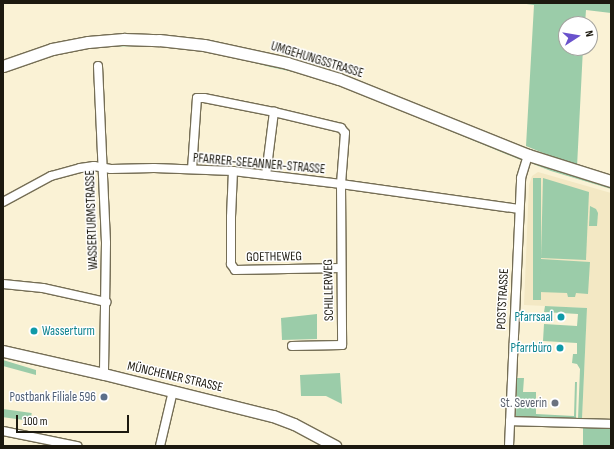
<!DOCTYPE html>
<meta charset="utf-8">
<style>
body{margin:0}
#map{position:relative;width:614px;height:449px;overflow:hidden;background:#faf2d5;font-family:"Sofia Sans Condensed",sans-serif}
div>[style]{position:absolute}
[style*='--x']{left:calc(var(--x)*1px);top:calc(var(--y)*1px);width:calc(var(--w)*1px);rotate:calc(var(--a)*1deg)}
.built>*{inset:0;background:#f3e8c4}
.green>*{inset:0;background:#9bcca9;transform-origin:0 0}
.roads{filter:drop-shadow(1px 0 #756e55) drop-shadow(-1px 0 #756e55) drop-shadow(0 1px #756e55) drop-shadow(0 -1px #756e55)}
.street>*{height:8px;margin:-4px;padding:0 4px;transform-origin:4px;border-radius:4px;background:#fff}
.secondary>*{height:11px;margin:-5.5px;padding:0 5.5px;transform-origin:5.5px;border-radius:5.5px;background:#fff}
.dots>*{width:11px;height:11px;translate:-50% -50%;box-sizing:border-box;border:2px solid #fff;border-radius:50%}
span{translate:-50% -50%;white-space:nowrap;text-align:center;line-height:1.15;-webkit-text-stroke:3px #fff;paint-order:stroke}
.street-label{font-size:13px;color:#1c190f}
.culture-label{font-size:13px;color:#0d838f}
.right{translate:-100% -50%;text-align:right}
.left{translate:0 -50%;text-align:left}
.service-label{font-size:13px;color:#4e5e75}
.worship-label{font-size:13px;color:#5b616d}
.frame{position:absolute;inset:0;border:4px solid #1c190f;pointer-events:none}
.north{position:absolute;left:558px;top:16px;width:40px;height:40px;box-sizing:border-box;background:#fff;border:1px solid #a4a39f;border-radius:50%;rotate:78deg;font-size:11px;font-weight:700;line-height:16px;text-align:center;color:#1c190f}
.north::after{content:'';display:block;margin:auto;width:14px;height:18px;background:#6952cc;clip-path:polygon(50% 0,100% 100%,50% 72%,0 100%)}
.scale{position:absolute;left:16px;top:415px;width:113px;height:18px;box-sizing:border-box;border:2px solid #1c190f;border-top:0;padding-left:5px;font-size:12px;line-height:14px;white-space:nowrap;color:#1c190f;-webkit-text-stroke:3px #fff;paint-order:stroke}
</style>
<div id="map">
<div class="built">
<i style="clip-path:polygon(538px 172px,611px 193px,611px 420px,582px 419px,587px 308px,524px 305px,529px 185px,532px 176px)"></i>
</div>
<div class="green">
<i style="clip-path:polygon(519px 3px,611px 3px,611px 13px,586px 10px,585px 24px,566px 24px,566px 48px,583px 48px,577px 167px,526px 146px,534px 5px)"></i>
<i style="clip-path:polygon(113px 43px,168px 44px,241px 56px,345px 85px,519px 157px,523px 161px,344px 87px,298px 73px,270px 67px,240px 59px,189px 49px,150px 46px,94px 47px,74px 51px,35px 60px,3px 72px,3px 69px,50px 53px)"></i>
<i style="clip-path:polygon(533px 164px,537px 164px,611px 187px,611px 189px,551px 171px)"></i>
<i style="left:533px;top:178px;width:8px;height:122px"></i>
<i style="clip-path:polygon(543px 178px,589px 192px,586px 260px,541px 258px)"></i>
<i style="clip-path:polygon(590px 206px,596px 209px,598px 213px,597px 226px,589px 226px)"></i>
<i style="clip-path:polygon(541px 259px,590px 262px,588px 294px,576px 293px,575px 297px,568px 297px,567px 293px,539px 292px)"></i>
<i style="clip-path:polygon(545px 306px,587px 308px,582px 419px,578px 419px,580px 369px,577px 364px,572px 363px,573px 354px,577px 354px,577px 343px,543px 341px,544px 324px,577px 326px,578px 314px,544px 312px)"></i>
<i style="clip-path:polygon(317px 314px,317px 339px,282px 340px,281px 318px)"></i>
<i style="clip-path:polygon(3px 360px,36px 370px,36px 375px,3px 366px)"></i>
<i style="clip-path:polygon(340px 373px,342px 404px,326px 396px,301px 396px,300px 375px)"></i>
<i style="clip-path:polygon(517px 378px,524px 378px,523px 392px,536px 392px,536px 414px,574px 416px,575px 382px,577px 382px,576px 419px,519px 418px,516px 416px)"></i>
<i style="left:3px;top:409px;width:29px;height:8px;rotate:8deg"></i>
<i style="left:583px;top:428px;width:28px;height:18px"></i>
</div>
<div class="roads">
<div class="street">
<i style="--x:98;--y:66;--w:177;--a:87.4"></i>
<i style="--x:106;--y:243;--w:131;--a:90.9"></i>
<i style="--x:192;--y:169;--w:71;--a:-86"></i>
<i style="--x:197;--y:98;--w:7;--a:0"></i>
<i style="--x:204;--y:98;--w:71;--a:11.3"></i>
<i style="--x:274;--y:112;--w:69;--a:13.4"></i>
<i style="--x:341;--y:128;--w:6;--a:51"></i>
<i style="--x:345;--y:133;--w:51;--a:94.5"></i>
<i style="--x:341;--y:184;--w:161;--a:89.6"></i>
<i style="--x:342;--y:345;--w:50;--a:178.9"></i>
<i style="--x:233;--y:171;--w:46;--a:92.5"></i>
<i style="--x:231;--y:217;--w:47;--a:90"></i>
<i style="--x:231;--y:264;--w:7;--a:56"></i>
<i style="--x:235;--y:270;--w:106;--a:-1.1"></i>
<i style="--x:266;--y:175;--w:64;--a:-82.8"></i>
<i style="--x:3;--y:202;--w:55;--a:-28.4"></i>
<i style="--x:51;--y:176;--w:30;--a:-15"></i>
<i style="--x:80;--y:168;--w:14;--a:-8"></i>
<i style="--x:94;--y:166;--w:17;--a:10"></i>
<i style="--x:111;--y:169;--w:43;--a:-1.3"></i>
<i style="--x:154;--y:168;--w:79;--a:2.2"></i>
<i style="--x:233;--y:171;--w:109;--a:6.9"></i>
<i style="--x:341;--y:184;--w:180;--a:8"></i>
<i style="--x:3;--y:284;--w:40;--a:5.7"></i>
<i style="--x:43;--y:288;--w:65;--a:12.5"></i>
<i style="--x:510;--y:421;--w:101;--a:1.7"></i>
<i style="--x:3;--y:431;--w:76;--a:11.5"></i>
<i style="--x:160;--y:446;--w:57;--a:-76.7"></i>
<i style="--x:509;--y:446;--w:268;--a:-87.4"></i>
<i style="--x:521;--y:178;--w:24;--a:-73"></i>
</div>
<div class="secondary">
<i style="--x:3;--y:66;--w:52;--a:-19.1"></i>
<i style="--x:52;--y:49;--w:37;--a:-11"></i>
<i style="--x:88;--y:42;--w:36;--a:-5"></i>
<i style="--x:124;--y:39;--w:35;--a:2"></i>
<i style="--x:159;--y:40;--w:45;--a:6.3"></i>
<i style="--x:204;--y:45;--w:85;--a:12.2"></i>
<i style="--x:287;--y:63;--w:54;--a:17.1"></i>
<i style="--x:339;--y:79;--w:204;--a:21.9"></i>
<i style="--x:528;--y:155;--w:87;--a:17.4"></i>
<i style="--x:3;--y:351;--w:104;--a:12.8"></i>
<i style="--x:104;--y:374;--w:174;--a:14"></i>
<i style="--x:273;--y:416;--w:22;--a:21"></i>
<i style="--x:294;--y:424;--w:47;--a:28.2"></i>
</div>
</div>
<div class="dots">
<i style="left:561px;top:317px;background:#0f9aa8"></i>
<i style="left:34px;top:331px;background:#0f9aa8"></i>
<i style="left:560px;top:348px;background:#0f9aa8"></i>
<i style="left:104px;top:397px;background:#5c6f8a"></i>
<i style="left:555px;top:403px;background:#6b7280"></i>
</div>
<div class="street-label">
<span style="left:317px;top:60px;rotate:17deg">UMGEHUNGSSTRASSE</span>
<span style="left:259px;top:164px;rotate:5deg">PFARRER-SEEANNER-STRASSE</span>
<span style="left:92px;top:220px;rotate:-92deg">WASSERTURMSTRASSE</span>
<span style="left:274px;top:257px;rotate:-1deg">GOETHEWEG</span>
<span style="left:329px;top:290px;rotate:-91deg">SCHILLERWEG</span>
<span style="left:503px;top:299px;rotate:-87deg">POSTSTRASSE</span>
<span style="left:175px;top:377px;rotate:13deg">MÜNCHENER STRASSE</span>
</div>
<div class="culture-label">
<span class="right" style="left:553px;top:317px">Pfarrsaal</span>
<span class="left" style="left:42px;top:331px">Wasserturm</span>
<span class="right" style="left:552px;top:348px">Pfarrbüro</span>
</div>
<div class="service-label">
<span class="right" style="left:96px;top:397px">Postbank Filiale 596</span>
</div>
<div class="worship-label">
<span class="right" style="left:547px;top:403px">St. Severin</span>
</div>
<div class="frame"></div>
<div class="north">N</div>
<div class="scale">100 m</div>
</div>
